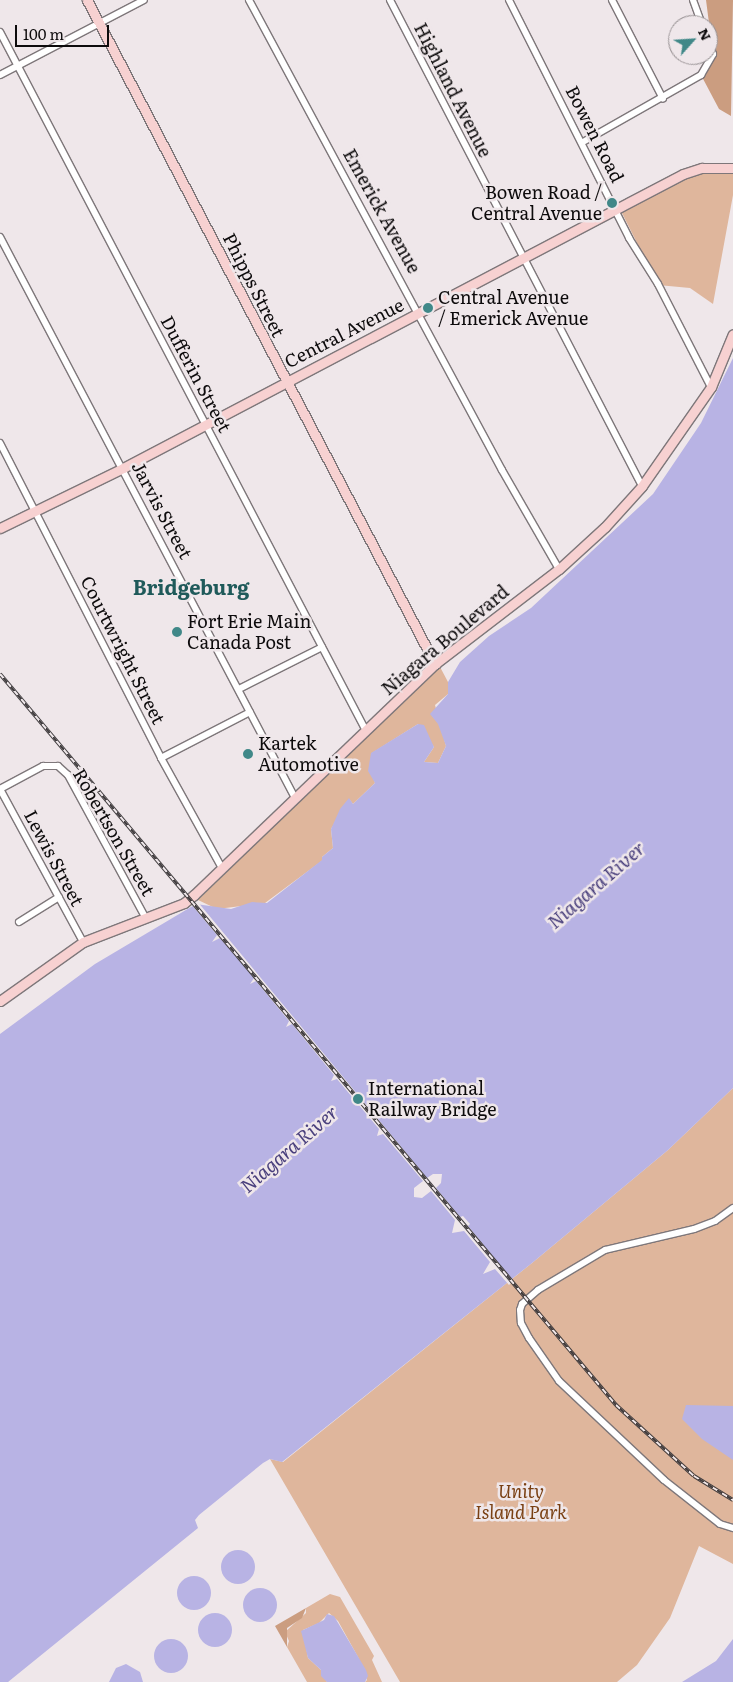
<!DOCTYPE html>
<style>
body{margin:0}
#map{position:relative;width:733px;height:1682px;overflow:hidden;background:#efe7ea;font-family:Literata,serif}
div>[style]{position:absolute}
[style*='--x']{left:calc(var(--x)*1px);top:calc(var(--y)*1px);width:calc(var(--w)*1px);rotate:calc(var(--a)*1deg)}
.green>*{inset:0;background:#dfb69c}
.forest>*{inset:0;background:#cb9d80}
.water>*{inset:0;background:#b8b3e4}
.round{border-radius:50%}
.pier>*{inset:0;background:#efe7ea}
.roads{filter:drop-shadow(1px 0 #7e777a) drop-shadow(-1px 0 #7e777a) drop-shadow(0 1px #7e777a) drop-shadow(0 -1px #7e777a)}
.street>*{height:6px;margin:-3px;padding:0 3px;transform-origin:3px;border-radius:3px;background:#fff}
.secondary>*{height:9px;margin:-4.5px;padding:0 4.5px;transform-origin:4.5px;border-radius:4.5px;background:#f7d1d1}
.rail>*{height:4px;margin-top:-2px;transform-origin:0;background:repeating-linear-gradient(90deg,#efe7ea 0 5.5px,#413d3f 0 11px);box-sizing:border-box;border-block:1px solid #413d3f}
.dots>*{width:14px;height:14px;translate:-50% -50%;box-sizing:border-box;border:2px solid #efe7ea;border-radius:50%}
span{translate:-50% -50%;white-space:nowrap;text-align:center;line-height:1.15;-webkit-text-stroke:5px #efe7ea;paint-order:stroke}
.street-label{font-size:18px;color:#0d0b0c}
.poi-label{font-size:18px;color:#0d0b0c}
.right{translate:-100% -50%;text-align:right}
.left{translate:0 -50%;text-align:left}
.park-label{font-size:18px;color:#793f12;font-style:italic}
.water-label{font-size:19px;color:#4a407d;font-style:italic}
.quarter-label{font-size:20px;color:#1f5a5a;font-weight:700}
.north{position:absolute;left:668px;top:15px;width:50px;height:50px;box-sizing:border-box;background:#efe7ea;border:1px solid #958f91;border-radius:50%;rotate:64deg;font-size:14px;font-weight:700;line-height:20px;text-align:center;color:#0d0b0c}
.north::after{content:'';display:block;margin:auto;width:18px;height:22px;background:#408888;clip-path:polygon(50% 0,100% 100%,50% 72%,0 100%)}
.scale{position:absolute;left:15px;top:25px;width:94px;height:22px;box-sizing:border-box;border:2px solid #0d0b0c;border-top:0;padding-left:6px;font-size:15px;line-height:18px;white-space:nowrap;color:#0d0b0c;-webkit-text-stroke:4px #efe7ea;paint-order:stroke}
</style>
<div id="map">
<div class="green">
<i style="clip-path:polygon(717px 172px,733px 173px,733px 195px,713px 304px,690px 288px,658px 285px,620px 209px,694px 175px)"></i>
<i style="clip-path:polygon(439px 665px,448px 682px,448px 694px,435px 705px,446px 746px,438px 763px,424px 762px,434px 747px,418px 724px,372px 753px,370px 768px,375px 783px,353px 804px,349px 799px,331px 829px,333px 848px,322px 857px,323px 860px,265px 903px,217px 909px,198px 900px)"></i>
<i style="clip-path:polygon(733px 1088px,733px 1564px,699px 1546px,670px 1618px,637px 1665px,617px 1682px,400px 1682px,270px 1459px,283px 1462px,532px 1263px,668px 1150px)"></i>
<i style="clip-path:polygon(330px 1594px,340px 1597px,374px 1656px,372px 1660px,382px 1682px,365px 1682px,367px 1680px,358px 1657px,338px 1621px,329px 1613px,319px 1623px,303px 1630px,308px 1658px,321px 1670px,327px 1682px,307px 1682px,287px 1647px,289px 1641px,285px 1632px,306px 1613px,306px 1608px)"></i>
</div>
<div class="forest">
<i style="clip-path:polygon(706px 0,733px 0,731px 116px,719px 109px,701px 75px,713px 54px)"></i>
<i style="clip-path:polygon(306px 1608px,302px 1618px,287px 1628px,287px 1647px,275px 1626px)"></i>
</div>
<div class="water">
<i style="clip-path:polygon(733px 358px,733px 1088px,668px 1150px,532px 1263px,282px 1462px,270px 1459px,263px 1463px,199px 1515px,195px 1520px,198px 1528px,8px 1682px,0 1682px,0 1034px,95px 964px,196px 904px,231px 909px,252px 902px,267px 903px,322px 860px,322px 857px,333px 848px,331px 829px,340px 809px,349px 798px,353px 804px,375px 783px,368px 771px,371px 753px,418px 724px,424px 725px,434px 747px,424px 762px,438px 763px,446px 746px,438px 724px,430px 714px,448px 694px,448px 682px,460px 662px,489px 636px,531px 608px,653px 494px,701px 423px)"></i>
<i style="clip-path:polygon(686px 1405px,733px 1406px,733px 1460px,702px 1439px,682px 1419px)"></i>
<i class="round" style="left:221px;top:1550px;width:34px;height:34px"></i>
<i class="round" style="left:177px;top:1576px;width:34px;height:34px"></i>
<i class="round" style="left:243px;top:1588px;width:34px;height:34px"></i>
<i class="round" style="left:198px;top:1613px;width:34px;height:34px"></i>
<i style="clip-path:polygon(327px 1614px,334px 1616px,366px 1670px,368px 1676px,365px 1682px,327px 1682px,321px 1676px,321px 1670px,308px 1658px,301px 1631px,324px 1620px)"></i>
<i class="round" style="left:154px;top:1639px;width:34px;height:34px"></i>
<i style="clip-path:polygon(733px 1639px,733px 1682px,682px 1682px,716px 1661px)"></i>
<i style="clip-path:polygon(126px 1664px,140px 1672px,143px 1682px,109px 1682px,116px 1668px)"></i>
</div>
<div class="pier">
<i style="clip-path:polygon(197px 901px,427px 1178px,433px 1174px,442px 1174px,441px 1183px,436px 1188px,460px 1217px,463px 1216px,470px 1224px,468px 1226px,513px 1281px,509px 1285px,495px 1269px,483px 1274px,490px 1262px,464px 1231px,452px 1233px,455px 1220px,431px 1191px,422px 1198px,414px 1197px,414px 1188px,423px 1181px,383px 1134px,377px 1136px,379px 1129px,337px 1079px,331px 1081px,334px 1075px,292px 1024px,286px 1027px,289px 1021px,256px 981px,250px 984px,254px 978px,220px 938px,212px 942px,217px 935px,191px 904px)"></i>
</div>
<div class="roads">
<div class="street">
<i style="--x:249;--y:0;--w:534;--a:61.71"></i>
<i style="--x:502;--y:470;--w:114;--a:60.1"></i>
<i style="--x:390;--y:0;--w:547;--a:62.59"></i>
<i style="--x:509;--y:0;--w:267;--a:63.2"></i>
<i style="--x:629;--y:238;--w:54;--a:57.8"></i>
<i style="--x:658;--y:284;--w:116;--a:62.8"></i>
<i style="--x:612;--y:0;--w:111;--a:62.7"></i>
<i style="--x:693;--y:0;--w:27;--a:70"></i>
<i style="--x:0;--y:32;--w:787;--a:62.36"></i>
<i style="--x:0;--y:75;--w:162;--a:-27.5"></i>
<i style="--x:583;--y:142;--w:136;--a:-29.6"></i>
<i style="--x:701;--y:75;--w:24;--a:-60"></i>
<i style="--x:713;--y:54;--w:15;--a:-110"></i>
<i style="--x:0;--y:237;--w:634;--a:62.26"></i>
<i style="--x:0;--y:443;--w:354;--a:62.9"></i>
<i style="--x:161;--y:758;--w:126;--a:61"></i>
<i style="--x:239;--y:689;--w:93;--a:-26.8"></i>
<i style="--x:161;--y:758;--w:100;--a:-27.3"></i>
<i style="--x:0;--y:789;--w:49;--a:-28.1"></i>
<i style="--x:43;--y:766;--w:15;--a:0"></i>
<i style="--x:58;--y:766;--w:13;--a:42"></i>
<i style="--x:68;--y:775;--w:162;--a:61.5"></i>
<i style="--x:0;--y:789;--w:174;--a:61.5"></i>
<i style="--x:19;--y:922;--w:47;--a:-32"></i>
<i style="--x:733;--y:1208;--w:22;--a:144"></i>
<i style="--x:715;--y:1221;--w:22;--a:159"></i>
<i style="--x:694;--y:1229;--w:91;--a:166.7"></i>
<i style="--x:605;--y:1250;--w:78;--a:149.2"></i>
<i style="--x:538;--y:1290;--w:21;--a:139"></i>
<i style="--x:522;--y:1304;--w:6;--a:108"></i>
<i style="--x:520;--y:1310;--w:13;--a:86"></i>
<i style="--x:521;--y:1323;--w:17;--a:62"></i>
<i style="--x:529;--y:1338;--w:52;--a:55.1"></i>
<i style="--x:559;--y:1381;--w:144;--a:43.3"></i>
<i style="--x:664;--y:1480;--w:71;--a:38.2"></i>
<i style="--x:720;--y:1524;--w:14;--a:17"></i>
</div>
<div class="secondary">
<i style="--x:87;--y:0;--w:750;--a:62.34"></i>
<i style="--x:0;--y:528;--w:137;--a:-26"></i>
<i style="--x:123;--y:468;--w:632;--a:-27.7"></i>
<i style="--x:683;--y:174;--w:20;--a:-18"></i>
<i style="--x:702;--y:168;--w:31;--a:0"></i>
<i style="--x:0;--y:1001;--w:102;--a:-35.4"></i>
<i style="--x:83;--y:942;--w:108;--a:-21.1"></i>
<i style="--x:184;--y:903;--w:13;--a:-39"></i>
<i style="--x:194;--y:895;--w:334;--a:-43.8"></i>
<i style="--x:435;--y:664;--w:156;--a:-37.5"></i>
<i style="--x:559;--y:569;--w:62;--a:-42.4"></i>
<i style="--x:605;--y:527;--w:55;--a:-47.9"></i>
<i style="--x:642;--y:486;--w:121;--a:-55.1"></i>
<i style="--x:711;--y:387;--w:57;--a:-67.5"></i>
</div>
</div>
<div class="rail">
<i style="--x:0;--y:674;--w:956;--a:49.88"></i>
<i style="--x:616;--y:1405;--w:105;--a:42.3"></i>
<i style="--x:694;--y:1476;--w:46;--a:31.6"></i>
</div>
<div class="dots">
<i style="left:612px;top:203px;background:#408888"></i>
<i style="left:428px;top:308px;background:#408888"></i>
<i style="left:177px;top:632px;background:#408888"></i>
<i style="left:248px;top:754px;background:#408888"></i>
<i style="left:358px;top:1099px;background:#408888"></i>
</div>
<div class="street-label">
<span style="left:453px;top:90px;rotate:63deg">Highland Avenue</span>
<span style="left:595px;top:134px;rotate:63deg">Bowen Road</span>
<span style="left:382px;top:211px;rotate:61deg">Emerick Avenue</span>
<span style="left:254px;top:285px;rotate:63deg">Phipps Street</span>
<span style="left:344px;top:333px;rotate:-27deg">Central Avenue</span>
<span style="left:196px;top:374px;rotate:62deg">Dufferin Street</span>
<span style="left:162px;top:510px;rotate:62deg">Jarvis Street</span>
<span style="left:445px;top:640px;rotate:-40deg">Niagara Boulevard</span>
<span style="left:123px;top:650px;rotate:63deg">Courtwright Street</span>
<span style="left:114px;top:832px;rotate:60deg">Robertson Street</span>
<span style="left:54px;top:858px;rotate:62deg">Lewis Street</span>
</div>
<div class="poi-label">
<span class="right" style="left:602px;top:203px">Bowen Road /<br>Central Avenue</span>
<span class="left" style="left:438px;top:308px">Central Avenue<br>/ Emerick Avenue</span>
<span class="left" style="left:187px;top:632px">Fort Erie Main<br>Canada Post</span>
<span class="left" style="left:258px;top:754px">Kartek<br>Automotive</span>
<span class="left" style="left:368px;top:1099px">International<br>Railway Bridge</span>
</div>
<div class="park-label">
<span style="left:521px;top:1502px">Unity<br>Island Park</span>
</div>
<div class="water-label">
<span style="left:596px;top:885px;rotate:-41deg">Niagara River</span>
<span style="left:289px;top:1149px;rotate:-41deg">Niagara River</span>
</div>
<div class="quarter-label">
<span style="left:191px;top:586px">Bridgeburg</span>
</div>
<div class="north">N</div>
<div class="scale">100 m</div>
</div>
